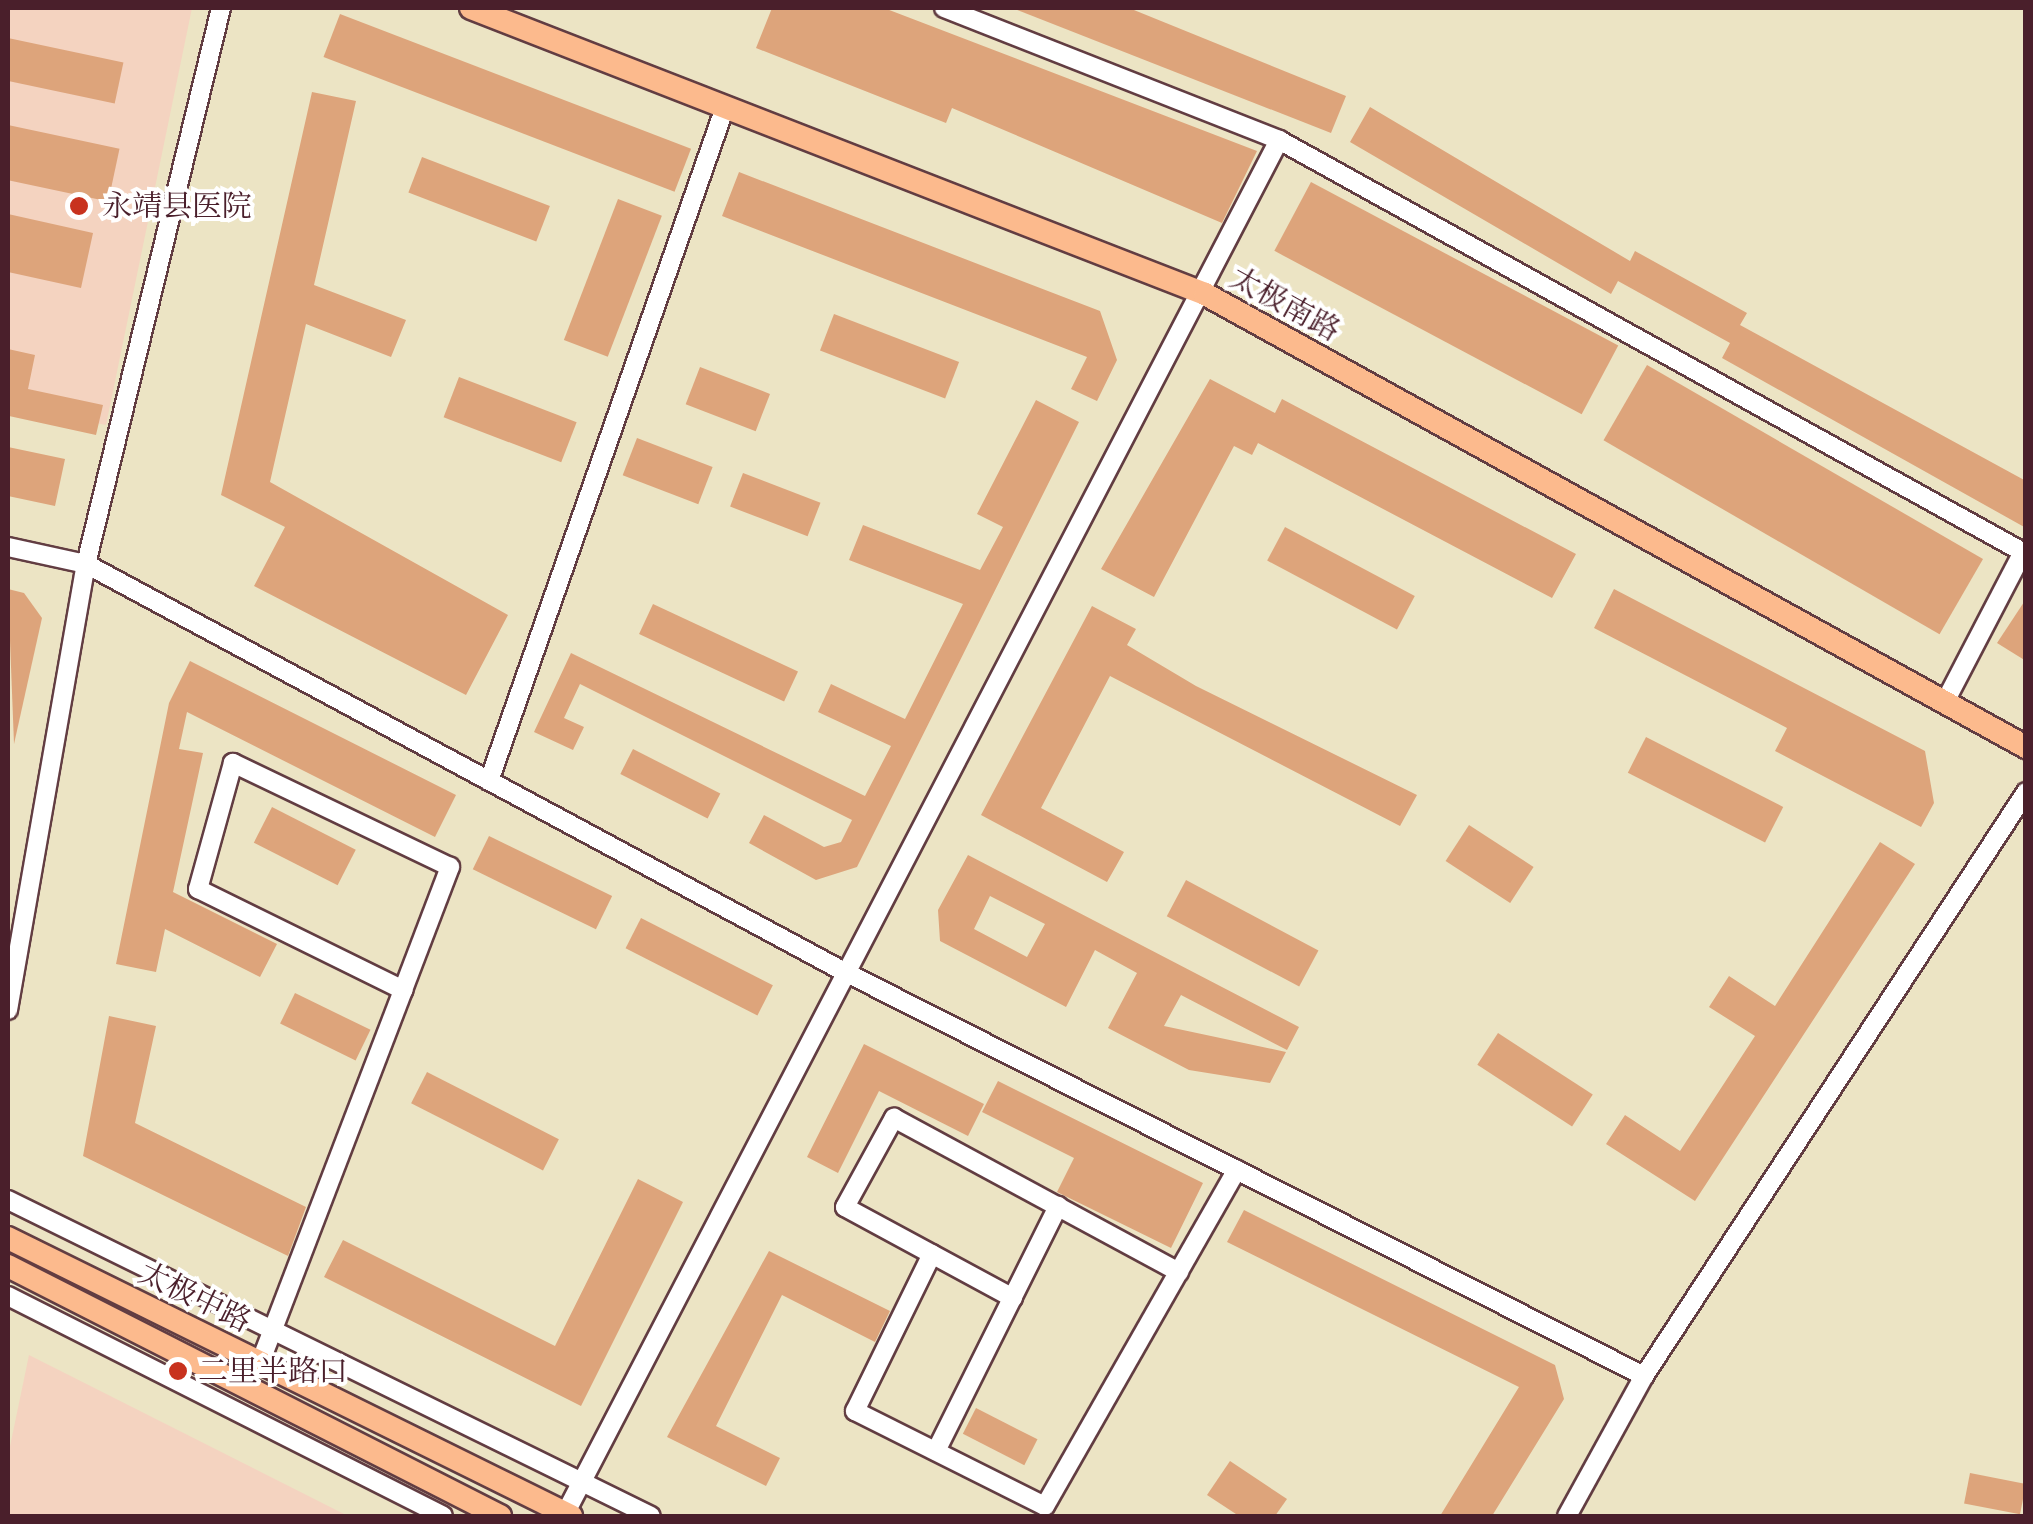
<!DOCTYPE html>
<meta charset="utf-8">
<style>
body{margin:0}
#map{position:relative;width:2033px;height:1524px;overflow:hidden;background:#ece4c4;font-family:Alegreya,"Noto Serif SC",serif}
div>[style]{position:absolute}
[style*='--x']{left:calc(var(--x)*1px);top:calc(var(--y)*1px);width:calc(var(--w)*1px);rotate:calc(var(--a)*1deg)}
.built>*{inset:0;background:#f4d3c0}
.building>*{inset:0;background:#dda47b;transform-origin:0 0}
.roads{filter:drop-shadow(2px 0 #623d42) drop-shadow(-2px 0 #623d42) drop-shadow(0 2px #623d42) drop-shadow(0 -2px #623d42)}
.minor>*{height:18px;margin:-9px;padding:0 9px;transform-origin:9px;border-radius:9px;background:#fff}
.major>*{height:22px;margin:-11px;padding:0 11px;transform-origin:11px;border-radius:11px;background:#fcba8d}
.dots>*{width:28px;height:28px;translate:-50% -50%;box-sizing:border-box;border:5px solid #fff;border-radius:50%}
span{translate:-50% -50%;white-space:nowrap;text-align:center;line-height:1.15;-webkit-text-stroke:8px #fff;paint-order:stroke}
.poi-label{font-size:30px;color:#4a1f2b}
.left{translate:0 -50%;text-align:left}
.street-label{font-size:30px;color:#4a1f2b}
.frame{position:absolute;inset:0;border:10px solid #4a1f2b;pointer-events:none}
</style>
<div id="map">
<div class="built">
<i style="clip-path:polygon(8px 8px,192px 8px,106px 425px,8px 405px)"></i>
<i style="clip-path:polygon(29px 1355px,348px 1516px,8px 1516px,8px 1456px)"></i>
</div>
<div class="building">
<i style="clip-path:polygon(772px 8px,884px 8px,1257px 151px,1222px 223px,952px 108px,946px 123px,756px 48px)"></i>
<i style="clip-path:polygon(1012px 8px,1129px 8px,1346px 96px,1331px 133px)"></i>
<i style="left:340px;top:14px;width:376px;height:46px;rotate:21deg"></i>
<i style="left:8px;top:38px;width:118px;height:42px;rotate:12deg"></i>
<i style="clip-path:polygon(312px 92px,356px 101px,314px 285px,406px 320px,391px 357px,306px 324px,270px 482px,508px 615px,466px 695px,254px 586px,285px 527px,221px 495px)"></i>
<i style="clip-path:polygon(1370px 107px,1630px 261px,1635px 251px,1747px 313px,1740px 325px,2026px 481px,2026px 528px,1722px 358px,1730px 343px,1618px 281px,1611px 294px,1350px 142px)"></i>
<i style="left:8px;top:125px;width:114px;height:54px;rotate:12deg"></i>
<i style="left:422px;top:157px;width:137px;height:38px;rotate:21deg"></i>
<i style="clip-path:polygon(739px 172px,1100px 311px,1117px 360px,1097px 401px,1071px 389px,1087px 357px,722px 216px)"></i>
<i style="left:1311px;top:182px;width:348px;height:78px;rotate:28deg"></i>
<i style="left:618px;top:199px;width:47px;height:151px;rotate:21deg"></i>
<i style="clip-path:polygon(8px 214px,93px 233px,81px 288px,8px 272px)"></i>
<i style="left:834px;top:314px;width:134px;height:39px;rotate:21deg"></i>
<i style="clip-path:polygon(8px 349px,35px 355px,28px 389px,103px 405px,96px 435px,9px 416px)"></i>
<i style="left:1647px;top:365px;width:388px;height:87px;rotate:30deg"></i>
<i style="left:700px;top:367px;width:75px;height:40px;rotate:21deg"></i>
<i style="left:459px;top:377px;width:126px;height:43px;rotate:21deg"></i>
<i style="clip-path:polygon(1210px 379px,1275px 413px,1282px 399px,1576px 554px,1552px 598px,1258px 443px,1252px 455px,1234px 446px,1154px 597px,1101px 569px)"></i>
<i style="clip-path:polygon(1036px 400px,1079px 422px,857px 867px,816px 880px,749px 843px,764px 815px,824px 847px,841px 842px,852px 820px,580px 684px,564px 718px,584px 727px,573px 750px,534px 732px,571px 653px,865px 796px,891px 746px,818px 712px,831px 684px,905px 719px,963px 604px,849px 560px,863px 525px,980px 570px,1003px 527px,977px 514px)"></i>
<i style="left:637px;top:438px;width:81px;height:40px;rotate:21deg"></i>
<i style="clip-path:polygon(8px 447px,65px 459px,55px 506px,8px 496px)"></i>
<i style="left:743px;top:473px;width:83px;height:36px;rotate:21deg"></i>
<i style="left:1285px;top:527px;width:147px;height:38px;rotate:28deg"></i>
<i style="clip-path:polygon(8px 589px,24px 593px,42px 618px,14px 744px)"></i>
<i style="clip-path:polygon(1614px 589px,1925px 751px,1934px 803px,1921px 827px,1775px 751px,1787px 728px,1594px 628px)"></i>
<i style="clip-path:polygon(2026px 599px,2026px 661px,1997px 643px)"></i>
<i style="left:653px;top:604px;width:160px;height:33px;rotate:25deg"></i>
<i style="clip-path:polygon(1092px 606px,1136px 629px,1127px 645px,1196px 686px,1417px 795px,1400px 826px,1110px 676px,1041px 808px,1124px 852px,1107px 882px,981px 815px)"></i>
<i style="clip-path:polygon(190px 661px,456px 795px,435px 837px,187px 712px,179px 749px,203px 753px,173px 892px,277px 944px,260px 977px,165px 929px,156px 972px,116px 964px,169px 703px)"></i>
<i style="left:1646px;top:737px;width:154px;height:40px;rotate:27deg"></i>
<i style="left:633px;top:749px;width:98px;height:28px;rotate:27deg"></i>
<i style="left:272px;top:807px;width:94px;height:40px;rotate:27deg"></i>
<i style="left:1469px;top:825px;width:77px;height:43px;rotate:33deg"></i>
<i style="left:489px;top:836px;width:137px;height:37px;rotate:26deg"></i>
<i style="clip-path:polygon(1880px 842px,1915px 864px,1695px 1201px,1606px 1144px,1625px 1115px,1680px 1151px,1755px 1036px,1709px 1007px,1729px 976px,1775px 1006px)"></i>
<i style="clip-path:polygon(evenodd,968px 855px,1299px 1027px,1287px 1050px,1181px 995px,1164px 1026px,1286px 1052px,1270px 1083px,1189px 1070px,1108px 1028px,1137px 973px,1095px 950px,1066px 1007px,940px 941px,938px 910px,968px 855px,990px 896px,1045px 924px,1027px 957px,974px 929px,990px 896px)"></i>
<i style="left:1186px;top:880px;width:150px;height:41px;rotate:28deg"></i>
<i style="left:641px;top:918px;width:148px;height:34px;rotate:27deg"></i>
<i style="left:295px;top:993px;width:84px;height:34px;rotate:26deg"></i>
<i style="clip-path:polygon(109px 1016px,156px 1026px,135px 1123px,306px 1207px,288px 1256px,83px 1156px)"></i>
<i style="left:1498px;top:1033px;width:113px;height:38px;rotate:33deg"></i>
<i style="clip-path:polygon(864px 1044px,984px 1104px,968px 1136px,879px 1091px,838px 1173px,807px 1157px)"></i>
<i style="left:427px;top:1072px;width:148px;height:35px;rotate:27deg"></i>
<i style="clip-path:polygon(998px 1081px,1203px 1183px,1171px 1248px,1057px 1192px,1074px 1158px,982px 1112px)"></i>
<i style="clip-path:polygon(638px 1179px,683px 1202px,581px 1406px,324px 1277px,343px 1240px,555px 1346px)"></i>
<i style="clip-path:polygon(1244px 1210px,1555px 1365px,1564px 1399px,1492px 1516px,1440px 1516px,1519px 1387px,1227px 1242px)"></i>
<i style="clip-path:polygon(769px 1251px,890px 1311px,875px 1342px,782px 1295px,716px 1426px,780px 1458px,766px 1486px,667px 1437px)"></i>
<i style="left:976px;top:1408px;width:69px;height:29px;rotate:27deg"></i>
<i style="clip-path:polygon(1230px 1461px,1287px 1499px,1275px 1516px,1239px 1516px,1207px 1495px)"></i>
<i style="left:1970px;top:1473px;width:57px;height:31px;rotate:11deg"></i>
</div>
<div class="roads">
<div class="minor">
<i style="--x:944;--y:8;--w:360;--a:21.5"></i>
<i style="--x:1279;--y:140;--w:850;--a:28.98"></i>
<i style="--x:2023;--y:552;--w:169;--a:117.5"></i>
<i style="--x:8;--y:547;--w:80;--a:12.3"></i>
<i style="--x:86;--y:564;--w:857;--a:28.27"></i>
<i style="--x:841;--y:970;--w:900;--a:26.82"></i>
<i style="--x:489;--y:781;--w:714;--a:-70.7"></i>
<i style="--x:8;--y:1010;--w:453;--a:-80.1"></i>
<i style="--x:86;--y:564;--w:572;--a:-76.35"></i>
<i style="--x:8;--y:1200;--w:716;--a:26.17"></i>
<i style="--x:932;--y:1254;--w:175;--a:116.1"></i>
<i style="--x:855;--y:1411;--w:212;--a:26.6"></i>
<i style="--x:1045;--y:1506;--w:387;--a:-60.3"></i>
<i style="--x:8;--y:1296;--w:487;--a:26.8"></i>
<i style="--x:1013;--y:1298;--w:191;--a:-151.6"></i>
<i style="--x:845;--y:1207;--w:102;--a:-61.2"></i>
<i style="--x:894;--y:1118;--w:324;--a:28.4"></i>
<i style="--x:260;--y:1363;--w:36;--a:-69"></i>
<i style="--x:273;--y:1329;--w:363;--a:-69"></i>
<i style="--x:403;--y:990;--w:132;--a:-69.1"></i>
<i style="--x:450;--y:867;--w:241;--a:-154.4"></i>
<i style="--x:233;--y:763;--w:131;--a:105.5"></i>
<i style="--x:198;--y:889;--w:229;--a:26.2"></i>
<i style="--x:936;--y:1451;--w:274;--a:-63.5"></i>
<i style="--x:564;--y:1516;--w:1551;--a:-62.54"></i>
<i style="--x:1567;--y:1516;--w:160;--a:-61.2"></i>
<i style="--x:1644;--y:1376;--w:698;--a:-56.81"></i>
</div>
<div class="major">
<i style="--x:471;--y:8;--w:788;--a:21.29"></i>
<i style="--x:1205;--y:294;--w:938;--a:28.89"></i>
<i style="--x:8;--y:1238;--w:628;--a:26.28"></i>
<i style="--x:8;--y:1266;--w:552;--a:26.94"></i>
</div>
</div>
<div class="dots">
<i style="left:79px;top:206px;background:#c8321e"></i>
<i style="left:178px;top:1371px;background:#c8321e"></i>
</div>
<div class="poi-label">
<span class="left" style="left:102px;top:206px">永靖县医院</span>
<span class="left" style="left:198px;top:1371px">二里半路口</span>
</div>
<div class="street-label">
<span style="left:1285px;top:304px;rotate:29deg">太极南路</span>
<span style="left:195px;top:1297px;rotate:26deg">太极中路</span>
</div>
<div class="frame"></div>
</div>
